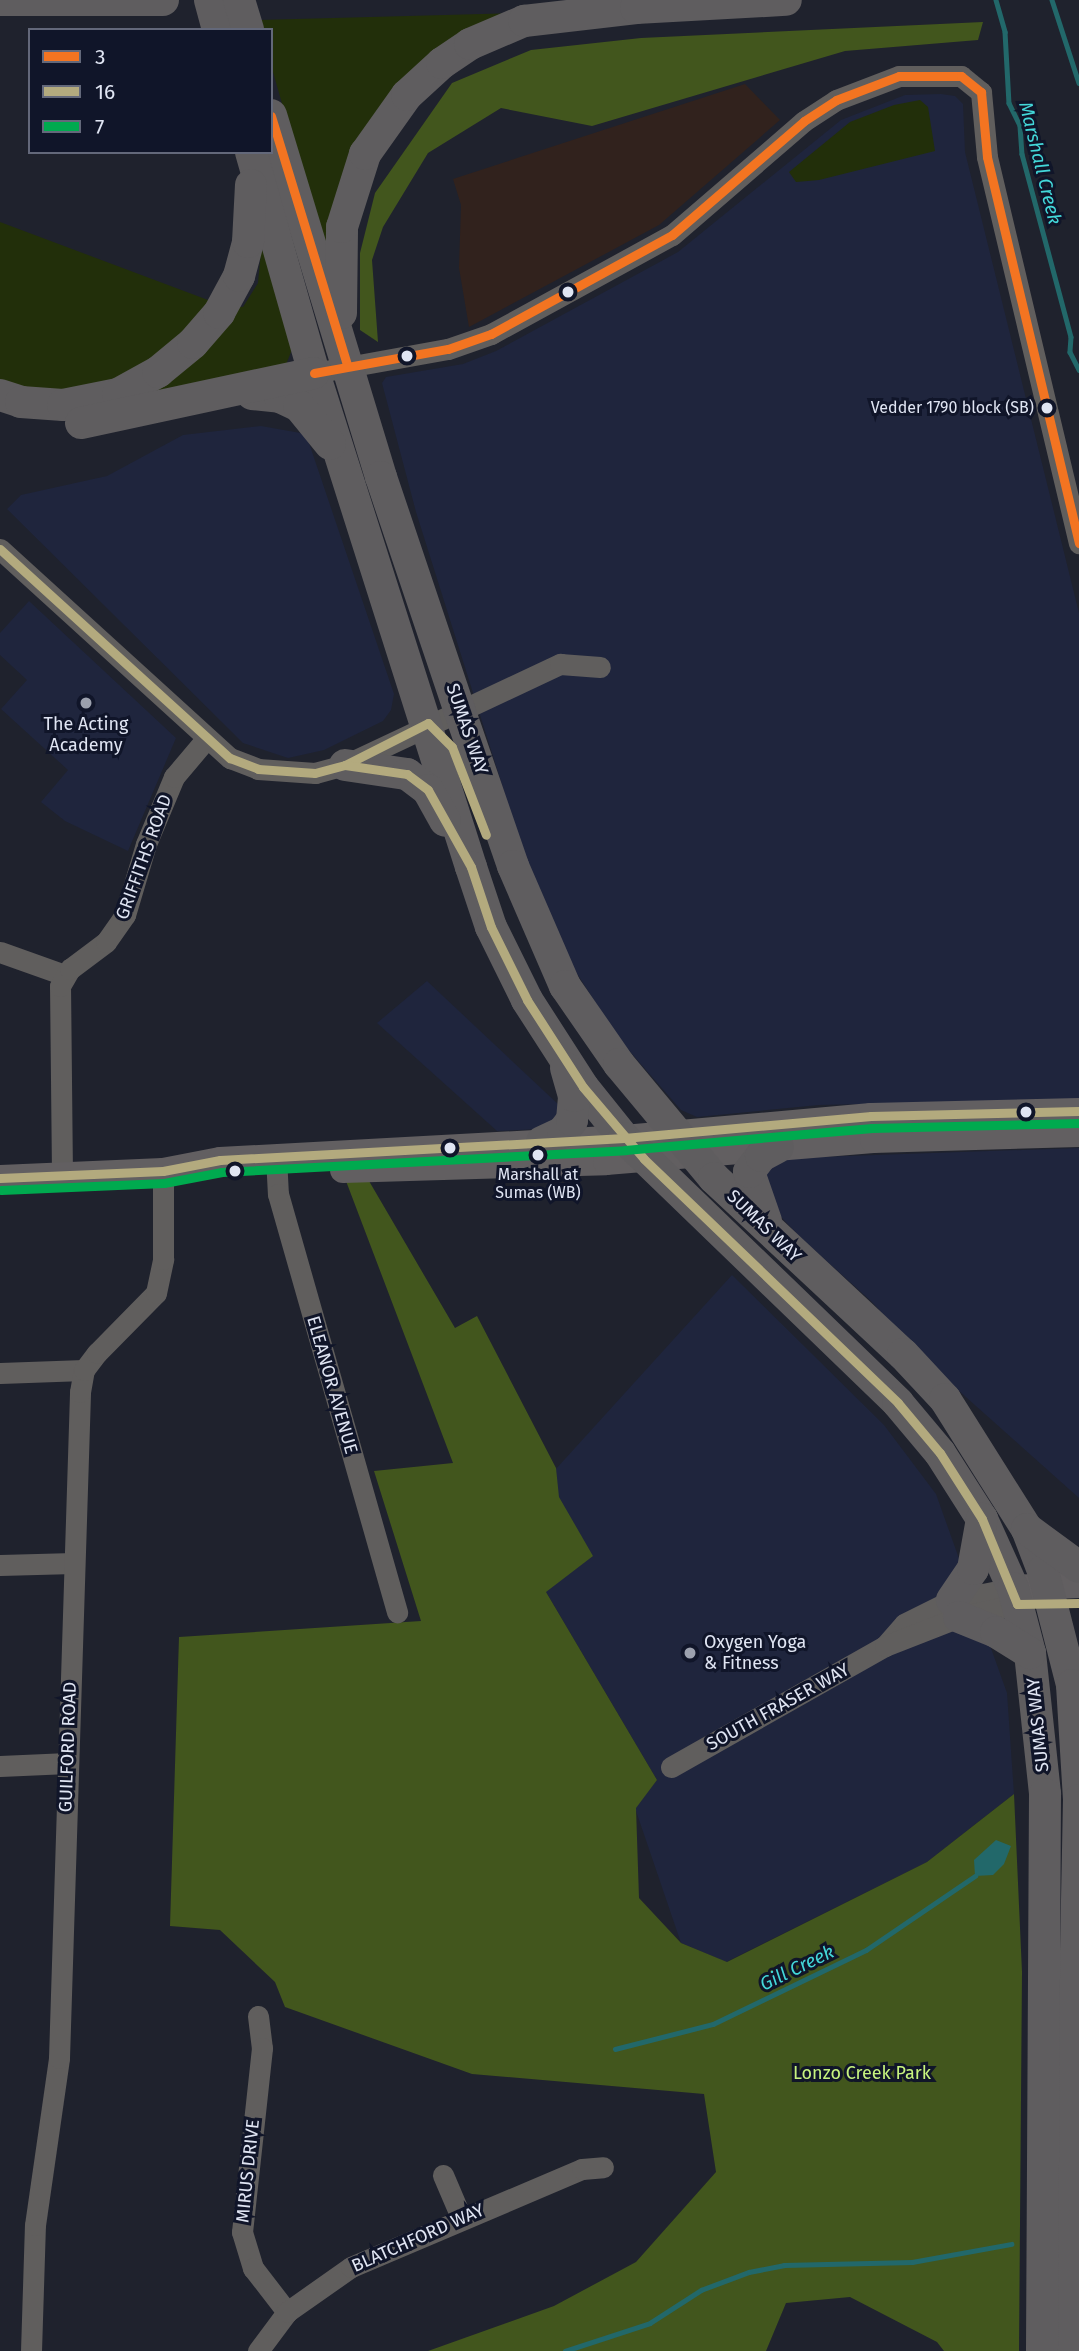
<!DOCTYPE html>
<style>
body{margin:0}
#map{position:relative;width:1079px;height:2351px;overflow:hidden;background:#1f222d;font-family:"Fira Sans",sans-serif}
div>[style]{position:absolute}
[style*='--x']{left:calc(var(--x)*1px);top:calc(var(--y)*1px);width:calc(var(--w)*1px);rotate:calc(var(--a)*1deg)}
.built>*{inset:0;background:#1f253d}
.industrial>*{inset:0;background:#31221d}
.green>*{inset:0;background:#222f0a}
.forest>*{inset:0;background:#42561d}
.water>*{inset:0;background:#22686a}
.stream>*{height:4.5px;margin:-2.25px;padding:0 2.25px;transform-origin:2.25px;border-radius:2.25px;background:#22686a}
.minor>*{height:21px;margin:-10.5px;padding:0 10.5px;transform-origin:10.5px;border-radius:10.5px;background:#605e5d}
.major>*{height:26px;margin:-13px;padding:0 13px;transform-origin:13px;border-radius:13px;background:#625f61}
.highway>*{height:32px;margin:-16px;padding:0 16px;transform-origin:16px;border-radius:16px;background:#5f5d5f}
.bus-1>*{height:9px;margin:-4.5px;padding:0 4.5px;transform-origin:4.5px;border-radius:4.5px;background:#f37421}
.bus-2>*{height:9px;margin:-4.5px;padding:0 4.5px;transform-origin:4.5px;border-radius:4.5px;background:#b3aa7e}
.bus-3>*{height:9px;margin:-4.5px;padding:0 4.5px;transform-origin:4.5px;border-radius:4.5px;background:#00aa4f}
.dots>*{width:19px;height:19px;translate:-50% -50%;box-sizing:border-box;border:4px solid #101529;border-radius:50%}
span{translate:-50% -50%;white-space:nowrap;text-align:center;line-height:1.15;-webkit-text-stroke:6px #101529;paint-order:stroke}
.bus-label{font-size:16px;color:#e0e5f3}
.right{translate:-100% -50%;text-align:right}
.poi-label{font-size:18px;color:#e0e5f3}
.left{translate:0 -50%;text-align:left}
.street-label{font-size:18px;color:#e0e5f3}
.park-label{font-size:18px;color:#c7f37f}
.water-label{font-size:19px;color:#43d7d9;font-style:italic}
.legend{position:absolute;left:28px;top:28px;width:245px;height:126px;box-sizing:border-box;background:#101529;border:2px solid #63687a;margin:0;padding:9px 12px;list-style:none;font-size:21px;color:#e0e5f3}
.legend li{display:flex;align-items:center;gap:14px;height:35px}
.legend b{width:35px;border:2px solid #63687a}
</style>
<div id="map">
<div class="built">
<i style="clip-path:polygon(941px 94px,955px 96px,963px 104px,965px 152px,1079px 613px,1079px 1099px,819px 1105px,697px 1117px,681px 1110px,618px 1038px,569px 961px,521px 845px,416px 512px,382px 383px,386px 377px,463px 364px,496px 351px,678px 252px,841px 120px,905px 95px)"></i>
<i style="clip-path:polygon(261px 426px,306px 434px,394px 694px,391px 710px,383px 721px,324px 750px,288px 758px,243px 743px,7px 509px,21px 495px,107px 476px,183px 435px)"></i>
<i style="clip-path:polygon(29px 601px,176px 738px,128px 851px,65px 821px,41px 802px,68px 770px,1px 709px,27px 680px,0 655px,0 633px)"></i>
<i style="clip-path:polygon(427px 981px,560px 1106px,554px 1122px,541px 1129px,497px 1131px,377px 1023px)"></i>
<i style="clip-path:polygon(1079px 1148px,1079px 1498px,930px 1365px,871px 1301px,801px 1238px,766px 1201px,763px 1173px,771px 1164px,790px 1158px)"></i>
<i style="clip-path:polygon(732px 1275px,884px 1425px,936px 1494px,1007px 1693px,1014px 1794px,927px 1862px,726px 1962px,681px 1943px,635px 1808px,657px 1780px,506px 1524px)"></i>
</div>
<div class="industrial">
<i style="clip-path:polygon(745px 84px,780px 120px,659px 225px,469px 327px,459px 268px,461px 205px,453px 179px)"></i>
</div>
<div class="green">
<i style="clip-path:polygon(517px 13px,438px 48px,325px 254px,271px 65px,271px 30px,261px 30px,259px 20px)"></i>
<i style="clip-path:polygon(920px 100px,928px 107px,935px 151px,819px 180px,796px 182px,789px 172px,850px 122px,894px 105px)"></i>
<i style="clip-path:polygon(0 222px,216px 303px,243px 307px,258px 283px,262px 241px,293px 347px,285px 367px,143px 401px,45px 393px,0 382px)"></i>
</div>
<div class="forest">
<i style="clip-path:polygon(983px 22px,978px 40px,845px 51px,592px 126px,501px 108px,428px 153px,383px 227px,372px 260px,378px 342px,360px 330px,360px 253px,375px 193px,452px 83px,531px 50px,641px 38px)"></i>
<i style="clip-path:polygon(346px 1181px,369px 1181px,455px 1328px,477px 1316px,556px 1468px,559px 1497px,593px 1556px,546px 1592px,657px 1780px,636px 1808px,639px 1898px,681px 1943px,727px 1962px,927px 1862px,1014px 1794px,1022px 1972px,1019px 2351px,944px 2351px,937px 2342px,850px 2297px,786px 2303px,766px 2351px,428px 2351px,554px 2306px,636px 2262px,716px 2172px,704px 2094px,472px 2074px,285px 2007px,275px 1982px,220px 1930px,170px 1926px,179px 1637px,421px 1621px,374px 1471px,453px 1463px)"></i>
</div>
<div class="water">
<i style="clip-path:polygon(996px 1840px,1011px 1846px,1004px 1864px,993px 1875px,975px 1876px,974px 1860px)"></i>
</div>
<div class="stream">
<i style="--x:996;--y:0;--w:33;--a:74"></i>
<i style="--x:1005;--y:32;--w:71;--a:86.8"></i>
<i style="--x:1009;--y:103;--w:25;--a:64"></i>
<i style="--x:1020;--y:126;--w:28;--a:86"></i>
<i style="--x:1022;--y:154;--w:189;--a:75"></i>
<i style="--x:1071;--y:337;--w:15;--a:94"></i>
<i style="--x:1070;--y:352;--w:20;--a:63"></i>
<i style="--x:1052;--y:0;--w:87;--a:72"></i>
<i style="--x:615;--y:2049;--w:101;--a:-14.3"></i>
<i style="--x:713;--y:2024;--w:170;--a:-25.8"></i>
<i style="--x:866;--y:1950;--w:132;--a:-34.2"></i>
<i style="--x:565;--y:2351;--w:89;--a:-18.2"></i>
<i style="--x:650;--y:2323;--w:61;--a:-32.9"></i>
<i style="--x:701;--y:2290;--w:51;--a:-20.6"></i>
<i style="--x:749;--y:2272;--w:36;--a:-11"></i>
<i style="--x:784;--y:2265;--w:128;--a:-1.3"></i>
<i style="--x:912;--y:2262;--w:101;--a:-10.3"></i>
</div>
<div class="minor">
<i style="--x:314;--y:373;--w:136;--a:-10.2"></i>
<i style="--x:448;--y:349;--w:46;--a:-19.2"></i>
<i style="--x:491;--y:334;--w:206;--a:-28.7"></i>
<i style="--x:672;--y:235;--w:174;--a:-40.8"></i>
<i style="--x:804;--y:121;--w:38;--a:-33"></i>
<i style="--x:836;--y:100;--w:67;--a:-20.9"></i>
<i style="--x:899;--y:76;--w:62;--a:0"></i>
<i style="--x:961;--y:76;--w:26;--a:39"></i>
<i style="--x:981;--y:92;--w:65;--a:84.7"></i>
<i style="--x:987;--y:157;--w:397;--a:76.6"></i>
<i style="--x:0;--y:549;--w:311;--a:42.3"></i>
<i style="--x:230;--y:758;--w:30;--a:21"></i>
<i style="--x:258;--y:769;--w:57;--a:4"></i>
<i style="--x:315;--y:773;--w:31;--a:-15"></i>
<i style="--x:345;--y:765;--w:238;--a:-25.2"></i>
<i style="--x:560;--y:664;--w:40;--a:4.3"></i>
<i style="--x:0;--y:952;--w:69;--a:19.5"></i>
<i style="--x:276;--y:1157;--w:37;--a:87"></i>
<i style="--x:278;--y:1194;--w:435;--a:74.1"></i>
<i style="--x:62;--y:1175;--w:189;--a:-90.6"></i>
<i style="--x:60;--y:986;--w:20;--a:-60"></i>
<i style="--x:70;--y:969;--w:45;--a:-36.9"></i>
<i style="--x:106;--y:942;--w:33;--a:-55"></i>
<i style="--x:125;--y:915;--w:74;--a:-73.5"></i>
<i style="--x:146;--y:844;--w:73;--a:-67.3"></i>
<i style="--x:174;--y:777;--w:51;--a:-49.8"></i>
<i style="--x:0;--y:1373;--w:84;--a:-2"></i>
<i style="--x:0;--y:1565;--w:74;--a:-1.5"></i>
<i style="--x:885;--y:1646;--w:29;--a:-49"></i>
<i style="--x:904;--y:1624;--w:54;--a:-26.6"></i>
<i style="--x:952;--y:1600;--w:62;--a:-11.1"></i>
<i style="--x:0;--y:1766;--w:68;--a:-2.5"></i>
<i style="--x:671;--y:1767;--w:246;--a:-29.5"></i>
<i style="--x:885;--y:1646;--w:79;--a:-21.4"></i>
<i style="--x:959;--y:1617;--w:59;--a:-12.6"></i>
<i style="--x:258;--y:2016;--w:32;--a:83"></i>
<i style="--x:262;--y:2048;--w:185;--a:96.2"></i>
<i style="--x:242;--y:2232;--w:38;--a:73"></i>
<i style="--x:253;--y:2268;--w:56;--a:52.3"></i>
<i style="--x:443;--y:2175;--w:46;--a:66.8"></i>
<i style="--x:31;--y:2351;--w:126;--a:-88.2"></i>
<i style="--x:35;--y:2225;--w:169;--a:-81.8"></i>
<i style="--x:59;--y:2058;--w:666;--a:-88.19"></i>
<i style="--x:80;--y:1392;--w:22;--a:-80"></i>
<i style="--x:84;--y:1370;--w:21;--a:-53"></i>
<i style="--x:97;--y:1353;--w:84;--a:-45.5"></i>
<i style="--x:156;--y:1293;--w:35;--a:-78"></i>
<i style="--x:163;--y:1259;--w:88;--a:-90"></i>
<i style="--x:258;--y:2351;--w:49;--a:-53.4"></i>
<i style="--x:287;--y:2312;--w:78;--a:-35.1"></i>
<i style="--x:351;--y:2267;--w:251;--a:-23"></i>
<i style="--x:582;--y:2169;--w:21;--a:-5"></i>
</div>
<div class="major">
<i style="--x:343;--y:1170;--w:263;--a:-1.7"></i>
<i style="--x:606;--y:1162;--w:268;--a:-4.7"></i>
<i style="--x:873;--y:1140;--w:206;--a:-1.7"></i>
<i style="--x:0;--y:1178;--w:163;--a:-2.5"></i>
<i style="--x:163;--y:1171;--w:58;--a:-10.9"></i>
<i style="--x:220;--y:1160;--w:405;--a:-3.1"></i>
<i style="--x:624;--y:1138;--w:248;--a:-5.1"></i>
<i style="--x:871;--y:1116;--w:208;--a:-1.4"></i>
<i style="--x:1013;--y:1588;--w:66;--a:-2.6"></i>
</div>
<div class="highway">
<i style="--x:0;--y:0;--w:163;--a:0"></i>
<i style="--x:210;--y:0;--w:31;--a:75"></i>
<i style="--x:239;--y:0;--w:31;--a:73"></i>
<i style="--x:271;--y:115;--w:378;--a:73.1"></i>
<i style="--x:381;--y:477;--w:245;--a:71.4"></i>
<i style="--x:459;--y:709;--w:166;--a:71"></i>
<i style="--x:513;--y:866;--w:131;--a:66.6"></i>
<i style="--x:565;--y:986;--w:95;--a:55.3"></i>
<i style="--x:619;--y:1064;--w:148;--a:50.2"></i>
<i style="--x:714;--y:1178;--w:258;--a:43"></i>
<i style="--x:903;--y:1354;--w:62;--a:47"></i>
<i style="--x:945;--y:1399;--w:154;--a:57.8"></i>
<i style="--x:1027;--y:1529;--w:45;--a:69.1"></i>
<i style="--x:1043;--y:1571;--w:118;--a:75.7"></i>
<i style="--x:1072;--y:1685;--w:115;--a:86.5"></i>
<i style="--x:1079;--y:1800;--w:551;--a:91.14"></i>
<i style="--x:251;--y:152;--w:230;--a:74.1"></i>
<i style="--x:314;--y:373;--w:518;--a:72.37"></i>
<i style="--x:471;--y:867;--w:63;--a:71.6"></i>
<i style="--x:491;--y:927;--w:81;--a:63.7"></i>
<i style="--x:527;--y:1000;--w:103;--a:57.2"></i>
<i style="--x:583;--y:1087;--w:65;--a:51.2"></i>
<i style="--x:624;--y:1138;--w:381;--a:44"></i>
<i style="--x:898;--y:1403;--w:65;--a:50"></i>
<i style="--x:940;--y:1453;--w:78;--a:57.5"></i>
<i style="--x:982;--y:1519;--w:76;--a:65.8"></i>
<i style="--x:1013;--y:1588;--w:67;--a:75.3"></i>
<i style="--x:1030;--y:1653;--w:142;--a:83.9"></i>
<i style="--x:1045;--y:1794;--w:557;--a:90.31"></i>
<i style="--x:341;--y:313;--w:86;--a:-89.3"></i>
<i style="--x:342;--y:227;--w:77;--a:-72.5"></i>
<i style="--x:365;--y:154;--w:72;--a:-54.6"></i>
<i style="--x:407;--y:95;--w:47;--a:-42.4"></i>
<i style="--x:442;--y:63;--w:34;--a:-34"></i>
<i style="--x:470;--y:44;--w:59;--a:-23.1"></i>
<i style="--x:524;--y:21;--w:113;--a:-6.6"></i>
<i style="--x:636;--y:8;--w:150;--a:-3.1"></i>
<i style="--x:252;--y:394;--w:28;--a:6"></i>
<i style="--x:280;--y:397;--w:21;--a:25"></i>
<i style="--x:299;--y:406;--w:49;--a:50.8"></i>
<i style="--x:0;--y:395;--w:22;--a:18"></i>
<i style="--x:21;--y:402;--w:42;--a:4.1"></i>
<i style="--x:63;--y:405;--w:56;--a:-11.3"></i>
<i style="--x:118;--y:394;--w:46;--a:-28.8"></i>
<i style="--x:158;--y:372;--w:45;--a:-39.6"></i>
<i style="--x:193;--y:343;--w:40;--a:-49"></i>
<i style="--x:219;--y:313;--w:42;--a:-61.6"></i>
<i style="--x:239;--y:276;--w:35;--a:-75"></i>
<i style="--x:248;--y:242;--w:57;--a:-87"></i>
<i style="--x:81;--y:423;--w:238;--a:-12.1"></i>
<i style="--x:345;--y:765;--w:63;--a:8.3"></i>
<i style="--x:407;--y:774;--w:26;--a:37"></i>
<i style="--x:428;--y:790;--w:35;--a:61"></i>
<i style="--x:542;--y:1142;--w:23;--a:-25"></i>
<i style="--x:563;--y:1132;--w:15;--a:-53"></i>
<i style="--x:572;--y:1120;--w:24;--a:-85"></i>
<i style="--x:574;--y:1096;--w:29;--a:-106"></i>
<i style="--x:766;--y:1221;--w:52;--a:-109.1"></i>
<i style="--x:749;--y:1172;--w:20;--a:-53"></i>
<i style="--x:761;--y:1156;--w:19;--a:-28"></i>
<i style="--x:1027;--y:1529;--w:64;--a:36.2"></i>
<i style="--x:952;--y:1600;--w:37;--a:-56"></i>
<i style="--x:973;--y:1569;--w:51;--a:-79.8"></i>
<i style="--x:959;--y:1617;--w:40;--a:22"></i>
<i style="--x:996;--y:1632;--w:40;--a:32"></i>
</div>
<div class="bus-1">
<i style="--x:271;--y:116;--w:260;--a:73"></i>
<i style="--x:314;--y:373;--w:136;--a:-10.2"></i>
<i style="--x:448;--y:349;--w:46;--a:-19.2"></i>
<i style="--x:491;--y:334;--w:206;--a:-28.7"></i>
<i style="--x:672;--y:235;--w:174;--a:-40.8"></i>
<i style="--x:804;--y:121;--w:38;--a:-33"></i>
<i style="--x:836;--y:100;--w:67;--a:-20.9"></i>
<i style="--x:899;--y:76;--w:62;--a:0"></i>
<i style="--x:961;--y:76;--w:26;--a:39"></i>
<i style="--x:981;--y:92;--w:65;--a:84.7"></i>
<i style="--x:987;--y:157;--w:397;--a:76.6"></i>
</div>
<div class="bus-2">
<i style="--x:0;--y:549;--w:311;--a:42.3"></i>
<i style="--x:230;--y:758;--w:30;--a:21"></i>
<i style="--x:258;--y:769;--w:57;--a:4"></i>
<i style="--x:315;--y:773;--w:31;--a:-15"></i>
<i style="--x:345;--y:765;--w:93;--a:-26.8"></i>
<i style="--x:428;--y:723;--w:34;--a:45"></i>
<i style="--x:452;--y:747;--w:94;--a:68.9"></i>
<i style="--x:345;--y:765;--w:63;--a:8.3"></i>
<i style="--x:407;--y:774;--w:26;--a:37"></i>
<i style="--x:428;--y:790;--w:88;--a:60.8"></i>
<i style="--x:471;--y:867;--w:63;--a:71.6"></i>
<i style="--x:491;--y:927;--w:81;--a:63.7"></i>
<i style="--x:527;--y:1000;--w:103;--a:57.2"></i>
<i style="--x:583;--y:1087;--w:94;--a:49.7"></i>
<i style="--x:644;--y:1159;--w:352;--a:43.8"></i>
<i style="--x:898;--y:1403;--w:65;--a:50"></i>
<i style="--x:940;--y:1453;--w:78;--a:57.5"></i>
<i style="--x:982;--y:1519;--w:92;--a:67.6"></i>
<i style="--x:1017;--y:1604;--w:62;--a:-0.9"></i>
<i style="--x:0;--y:1178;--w:163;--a:-2.5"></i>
<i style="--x:163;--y:1171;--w:58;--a:-10.9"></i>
<i style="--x:220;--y:1160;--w:405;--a:-3.1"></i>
<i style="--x:624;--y:1138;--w:248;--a:-5.1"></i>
<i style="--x:871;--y:1116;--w:208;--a:-1.4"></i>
</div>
<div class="bus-3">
<i style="--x:1;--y:1190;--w:163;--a:-2.5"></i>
<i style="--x:164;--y:1183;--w:59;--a:-10.7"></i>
<i style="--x:222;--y:1172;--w:404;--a:-3.1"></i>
<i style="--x:625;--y:1150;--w:248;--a:-5.1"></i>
<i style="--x:872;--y:1128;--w:207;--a:-1.4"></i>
</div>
<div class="dots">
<i style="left:568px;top:292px;background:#e0e5f3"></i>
<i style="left:407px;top:356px;background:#e0e5f3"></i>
<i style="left:1047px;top:408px;background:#e0e5f3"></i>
<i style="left:86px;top:703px;background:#9ca1ae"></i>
<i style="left:1026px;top:1112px;background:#e0e5f3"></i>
<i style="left:450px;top:1148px;background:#e0e5f3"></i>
<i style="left:538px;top:1155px;background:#e0e5f3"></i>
<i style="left:235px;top:1171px;background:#e0e5f3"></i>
<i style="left:690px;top:1653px;background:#9ca1ae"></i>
</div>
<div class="bus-label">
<span class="right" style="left:1034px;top:408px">Vedder 1790 block (SB)</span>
<span style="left:538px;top:1184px">Marshall at<br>Sumas (WB)</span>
</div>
<div class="poi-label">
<span style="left:86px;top:735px">The Acting<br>Academy</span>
<span class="left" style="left:704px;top:1653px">Oxygen Yoga<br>&amp; Fitness</span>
</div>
<div class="street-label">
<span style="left:467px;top:729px;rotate:71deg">SUMAS WAY</span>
<span style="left:144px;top:857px;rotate:-70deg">GRIFFITHS ROAD</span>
<span style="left:764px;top:1226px;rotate:44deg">SUMAS WAY</span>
<span style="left:332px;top:1385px;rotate:74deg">ELEANOR AVENUE</span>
<span style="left:778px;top:1707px;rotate:-29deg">SOUTH FRASER WAY</span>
<span style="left:1038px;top:1725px;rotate:-96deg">SUMAS WAY</span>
<span style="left:68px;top:1747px;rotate:-88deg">GUILFORD ROAD</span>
<span style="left:248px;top:2171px;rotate:-84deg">MIRUS DRIVE</span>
<span style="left:418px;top:2238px;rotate:-24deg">BLATCHFORD WAY</span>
</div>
<div class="park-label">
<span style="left:862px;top:2073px">Lonzo Creek Park</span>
</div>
<div class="water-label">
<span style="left:1040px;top:163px;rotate:76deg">Marshall Creek</span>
<span style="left:797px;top:1968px;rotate:-26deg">Gill Creek</span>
</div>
<ul class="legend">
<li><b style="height:9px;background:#f37421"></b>3</li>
<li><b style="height:9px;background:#b3aa7e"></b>16</li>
<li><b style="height:9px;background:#00aa4f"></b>7</li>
</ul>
</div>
